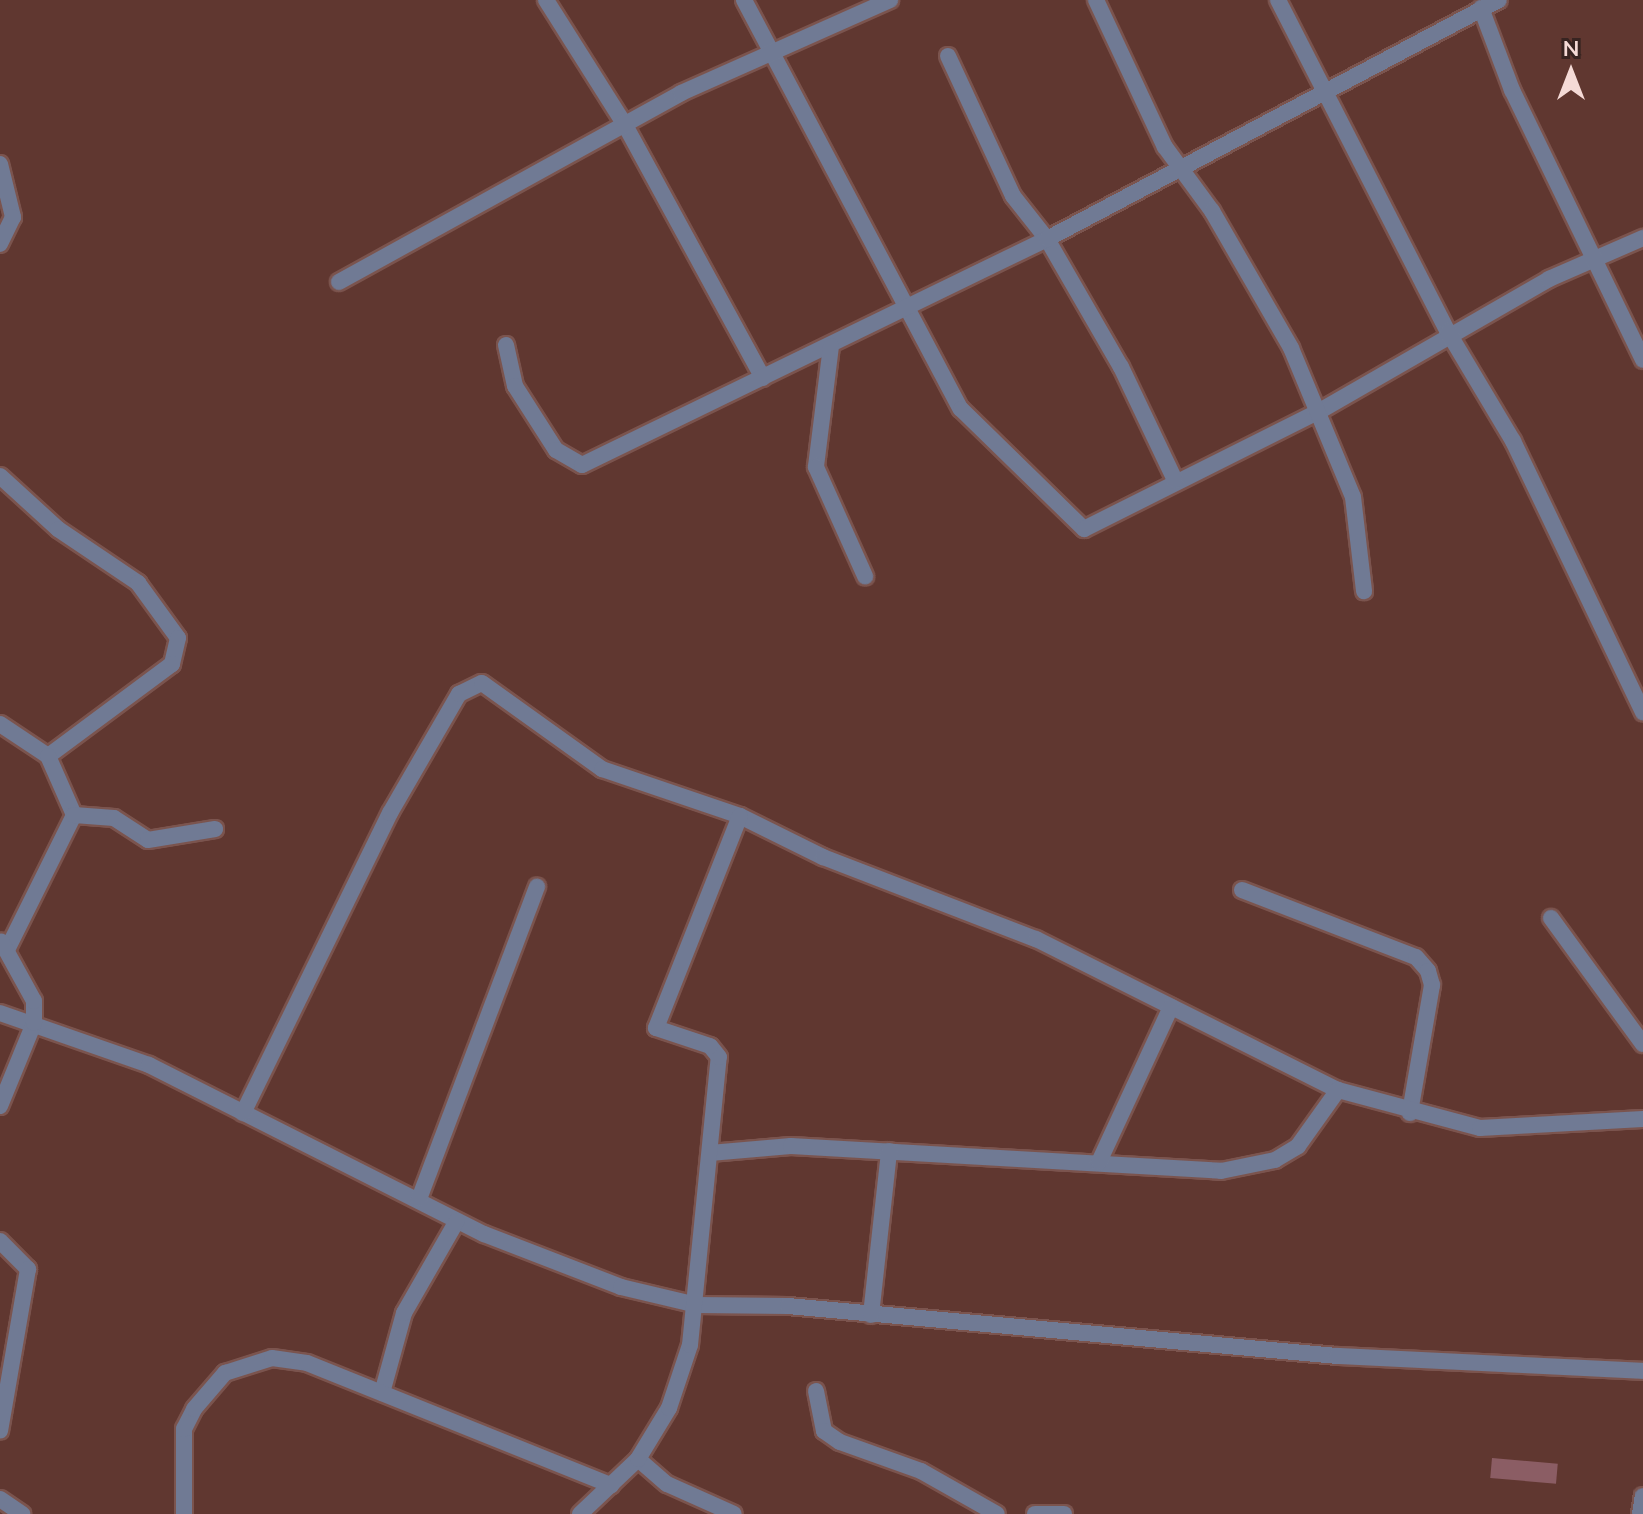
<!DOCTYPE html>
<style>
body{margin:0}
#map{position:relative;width:1643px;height:1514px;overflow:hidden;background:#603730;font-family:Mulish,sans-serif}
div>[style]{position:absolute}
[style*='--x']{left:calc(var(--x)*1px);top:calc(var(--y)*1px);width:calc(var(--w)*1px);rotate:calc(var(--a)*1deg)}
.building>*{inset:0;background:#8b5d64;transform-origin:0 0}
.roads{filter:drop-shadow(2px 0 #7b544e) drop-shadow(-2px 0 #7b544e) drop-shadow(0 2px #7b544e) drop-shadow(0 -2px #7b544e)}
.minor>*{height:16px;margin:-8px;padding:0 8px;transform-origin:8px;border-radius:8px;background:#707a94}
span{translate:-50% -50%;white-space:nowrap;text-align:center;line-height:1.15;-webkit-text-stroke:6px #382421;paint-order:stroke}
.north{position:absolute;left:1531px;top:32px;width:80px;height:80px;-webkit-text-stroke:6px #382421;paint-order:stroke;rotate:0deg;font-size:22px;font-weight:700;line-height:32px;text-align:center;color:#f5dad6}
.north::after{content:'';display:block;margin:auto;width:28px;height:36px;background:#f5dad6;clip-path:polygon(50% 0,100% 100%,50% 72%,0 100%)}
</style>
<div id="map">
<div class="building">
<i style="left:1492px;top:1458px;width:66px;height:20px;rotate:5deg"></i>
</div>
<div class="roads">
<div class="minor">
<i style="--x:546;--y:0;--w:148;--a:57.7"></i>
<i style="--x:625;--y:125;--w:288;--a:61.4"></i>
<i style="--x:744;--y:0;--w:463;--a:62.1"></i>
<i style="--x:961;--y:409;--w:172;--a:44.3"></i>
<i style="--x:1084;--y:529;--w:262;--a:-26.6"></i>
<i style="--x:1318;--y:412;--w:267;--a:-29.9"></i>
<i style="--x:1549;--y:279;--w:103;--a:-23.6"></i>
<i style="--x:1096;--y:0;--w:162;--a:64.9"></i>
<i style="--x:1165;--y:147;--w:79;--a:53.7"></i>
<i style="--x:1212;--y:211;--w:158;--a:60"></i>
<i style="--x:1291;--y:348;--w:161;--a:67.4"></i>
<i style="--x:1353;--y:497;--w:95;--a:83.3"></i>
<i style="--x:1278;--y:0;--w:373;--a:62.9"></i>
<i style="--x:1448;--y:332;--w:127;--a:59.2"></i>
<i style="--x:1513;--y:441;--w:301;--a:64.4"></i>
<i style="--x:1481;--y:8;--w:88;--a:69.3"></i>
<i style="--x:1512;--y:90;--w:300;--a:64.1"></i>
<i style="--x:948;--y:56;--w:154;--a:65.1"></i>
<i style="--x:1013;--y:196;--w:55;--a:51.7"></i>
<i style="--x:1047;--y:239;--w:148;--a:60"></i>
<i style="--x:1121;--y:367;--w:125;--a:64.5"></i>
<i style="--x:0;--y:164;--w:55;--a:76.2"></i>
<i style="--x:13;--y:217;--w:30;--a:116"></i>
<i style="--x:339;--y:282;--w:391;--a:-28.9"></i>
<i style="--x:681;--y:93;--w:229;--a:-24"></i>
<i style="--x:506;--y:345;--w:42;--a:77.6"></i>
<i style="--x:515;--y:386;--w:76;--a:57.4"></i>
<i style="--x:556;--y:450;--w:30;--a:30"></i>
<i style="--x:582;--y:465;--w:517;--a:-25.92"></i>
<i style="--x:1047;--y:239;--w:511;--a:-27.87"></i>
<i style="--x:831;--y:346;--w:122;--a:97.1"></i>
<i style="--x:816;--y:467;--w:120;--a:65.8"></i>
<i style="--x:0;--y:476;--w:79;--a:42.4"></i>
<i style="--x:58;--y:529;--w:97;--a:34"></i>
<i style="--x:138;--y:583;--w:68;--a:54"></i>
<i style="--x:178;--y:638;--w:27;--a:103"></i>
<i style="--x:172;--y:664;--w:154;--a:143.4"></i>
<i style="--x:0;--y:724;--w:58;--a:33.7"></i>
<i style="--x:48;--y:756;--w:64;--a:66.2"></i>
<i style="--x:74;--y:815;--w:148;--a:116.4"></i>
<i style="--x:74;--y:815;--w:40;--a:4.3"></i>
<i style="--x:114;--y:818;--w:40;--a:32.9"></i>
<i style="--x:148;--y:840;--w:68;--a:-9.3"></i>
<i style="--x:1242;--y:890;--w:186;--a:21.1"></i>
<i style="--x:1416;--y:957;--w:18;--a:49"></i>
<i style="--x:1428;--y:971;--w:15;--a:74"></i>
<i style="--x:1432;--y:985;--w:130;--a:99.8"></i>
<i style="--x:1551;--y:918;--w:156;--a:53.9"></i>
<i style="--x:0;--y:1013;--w:158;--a:19.2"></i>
<i style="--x:149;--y:1065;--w:375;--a:26.8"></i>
<i style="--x:484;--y:1234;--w:147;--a:21.1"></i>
<i style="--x:621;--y:1287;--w:78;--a:13.3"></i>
<i style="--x:697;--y:1305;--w:91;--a:0.6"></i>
<i style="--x:788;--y:1306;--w:551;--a:5.2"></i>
<i style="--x:1337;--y:1356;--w:306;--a:2.8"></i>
<i style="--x:0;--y:1106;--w:90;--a:-67.7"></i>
<i style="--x:34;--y:1023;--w:22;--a:-90"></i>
<i style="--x:34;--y:1001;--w:68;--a:-118.8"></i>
<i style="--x:243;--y:1113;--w:334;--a:-63.9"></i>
<i style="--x:390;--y:813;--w:138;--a:-59.9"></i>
<i style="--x:459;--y:694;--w:25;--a:-26"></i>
<i style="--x:482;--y:683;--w:148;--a:35.6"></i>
<i style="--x:602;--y:769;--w:146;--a:18.8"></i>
<i style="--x:740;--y:816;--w:93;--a:26.3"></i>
<i style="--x:823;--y:857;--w:228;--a:21.1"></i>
<i style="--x:1036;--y:939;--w:338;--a:26.6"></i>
<i style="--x:1338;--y:1090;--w:147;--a:15"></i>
<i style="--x:1480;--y:1128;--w:163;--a:-3.2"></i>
<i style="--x:710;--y:1153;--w:81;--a:-4.9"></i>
<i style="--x:791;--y:1146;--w:431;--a:3.3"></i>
<i style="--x:1221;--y:1171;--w:55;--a:-11.5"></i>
<i style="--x:1275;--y:1160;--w:27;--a:-31"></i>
<i style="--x:1298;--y:1146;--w:69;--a:-54.5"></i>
<i style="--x:1099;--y:1162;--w:171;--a:-65.1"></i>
<i style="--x:419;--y:1199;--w:334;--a:-69.3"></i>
<i style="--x:0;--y:1241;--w:40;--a:45"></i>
<i style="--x:28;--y:1269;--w:164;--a:99.8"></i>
<i style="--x:871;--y:1315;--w:165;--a:-83.7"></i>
<i style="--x:816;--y:1391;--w:41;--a:78.7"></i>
<i style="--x:824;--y:1431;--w:19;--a:35"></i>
<i style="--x:840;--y:1442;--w:86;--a:19.7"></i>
<i style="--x:921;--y:1471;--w:87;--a:29.5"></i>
<i style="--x:382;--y:1393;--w:83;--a:-74.6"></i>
<i style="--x:404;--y:1313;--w:106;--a:-60.1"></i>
<i style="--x:638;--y:1459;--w:38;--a:41"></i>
<i style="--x:667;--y:1484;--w:73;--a:24.1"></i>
<i style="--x:0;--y:1499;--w:27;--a:34"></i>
<i style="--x:184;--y:1514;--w:85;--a:-90"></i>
<i style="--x:184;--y:1429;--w:22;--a:-63"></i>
<i style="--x:194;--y:1409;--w:48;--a:-49.3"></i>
<i style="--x:225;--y:1373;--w:49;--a:-17.7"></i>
<i style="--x:272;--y:1358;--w:35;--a:8"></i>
<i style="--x:307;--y:1363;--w:328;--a:21.9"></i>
<i style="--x:580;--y:1514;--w:80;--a:-43.5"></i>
<i style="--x:638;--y:1459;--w:60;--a:-58.7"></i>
<i style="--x:669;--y:1408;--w:66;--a:-71.6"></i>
<i style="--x:690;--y:1345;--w:289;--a:-84.3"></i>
<i style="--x:719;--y:1057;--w:14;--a:-129"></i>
<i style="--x:710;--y:1046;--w:57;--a:-161.6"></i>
<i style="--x:656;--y:1028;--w:228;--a:-68.4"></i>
<i style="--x:1035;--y:1514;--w:29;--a:0"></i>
<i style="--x:1640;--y:1514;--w:18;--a:-81"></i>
</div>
</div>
<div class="north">N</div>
</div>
